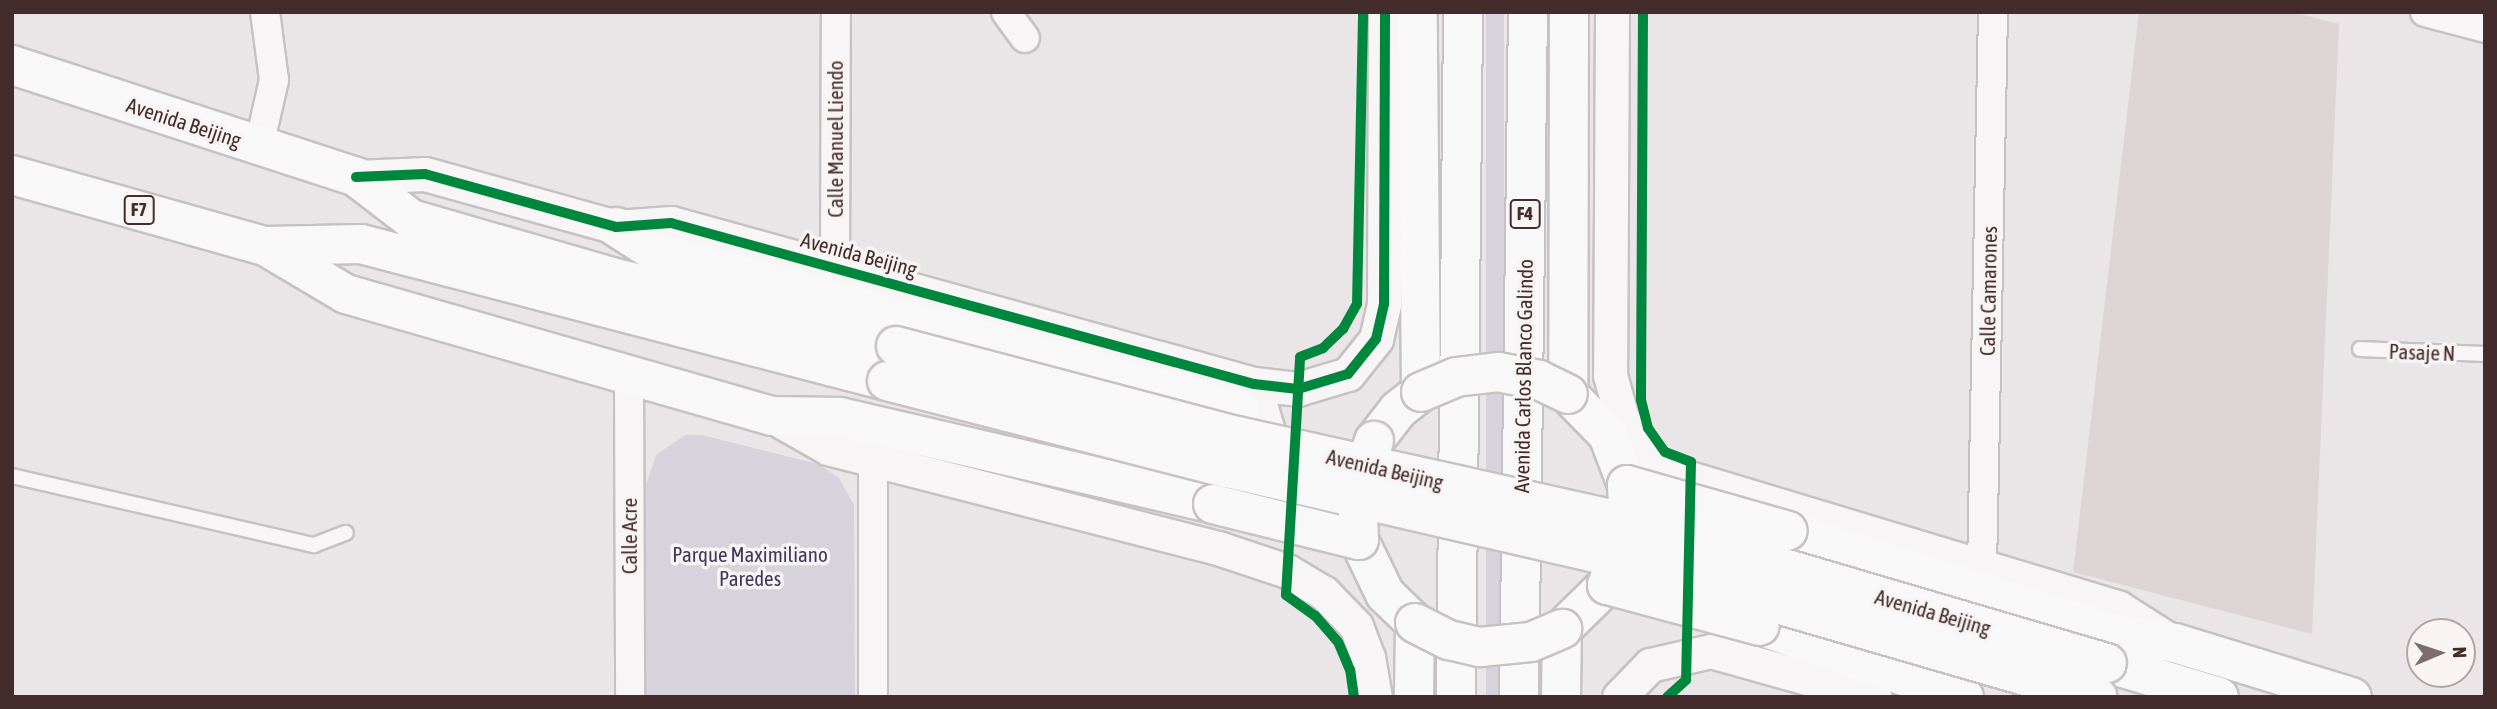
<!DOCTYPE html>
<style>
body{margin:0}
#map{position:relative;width:2497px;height:709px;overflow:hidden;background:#eae5e6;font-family:"Asap Condensed",sans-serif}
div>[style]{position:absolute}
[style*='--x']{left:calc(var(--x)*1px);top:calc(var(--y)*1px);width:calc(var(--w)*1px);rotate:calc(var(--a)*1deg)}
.built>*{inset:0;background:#ddd4d5}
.green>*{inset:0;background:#d6d3dd;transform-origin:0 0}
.roads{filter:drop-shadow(2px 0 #c6c1c2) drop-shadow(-2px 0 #c6c1c2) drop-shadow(0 2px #c6c1c2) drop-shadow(0 -2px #c6c1c2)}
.service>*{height:14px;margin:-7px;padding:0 7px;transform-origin:7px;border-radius:7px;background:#f7f5f5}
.minor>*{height:28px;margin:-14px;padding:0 14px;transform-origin:14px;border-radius:14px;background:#f7f5f5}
.tertiary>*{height:33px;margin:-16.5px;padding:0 16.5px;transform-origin:16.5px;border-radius:16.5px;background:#f7f5f5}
.primary>*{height:38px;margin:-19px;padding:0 19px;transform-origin:19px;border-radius:19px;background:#f8f8f8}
.trunk>*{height:38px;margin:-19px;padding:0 19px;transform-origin:19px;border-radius:19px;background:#f8f8f8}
.bridges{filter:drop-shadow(2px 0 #c8c2c2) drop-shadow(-2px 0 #c8c2c2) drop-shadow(0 2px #c8c2c2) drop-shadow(0 -2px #c8c2c2)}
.primary-bridge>*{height:38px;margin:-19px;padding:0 19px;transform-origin:19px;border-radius:19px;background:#f8f8f8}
.trunk-bridge>*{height:38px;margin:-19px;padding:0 19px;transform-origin:19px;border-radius:19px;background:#f8f8f8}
.cycleway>*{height:10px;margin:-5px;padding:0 5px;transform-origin:5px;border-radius:5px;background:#00873e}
span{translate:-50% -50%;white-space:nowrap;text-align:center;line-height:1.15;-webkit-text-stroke:7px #f9f4f4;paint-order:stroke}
.shield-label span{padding:2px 5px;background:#f9f4f4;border:2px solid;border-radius:5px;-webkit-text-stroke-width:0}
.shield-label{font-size:19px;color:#442c2d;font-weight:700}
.street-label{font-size:21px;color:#442c2d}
.park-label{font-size:21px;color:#3d395f}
.frame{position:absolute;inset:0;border:14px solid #442c2d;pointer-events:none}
.north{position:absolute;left:2406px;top:618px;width:70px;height:70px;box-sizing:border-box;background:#f9f4f4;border:2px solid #b1a4a4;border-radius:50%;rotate:88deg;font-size:19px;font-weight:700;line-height:28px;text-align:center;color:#442c2d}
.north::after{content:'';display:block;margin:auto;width:24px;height:32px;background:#7e6d6e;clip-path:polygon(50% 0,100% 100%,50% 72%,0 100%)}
</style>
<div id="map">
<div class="built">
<i style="clip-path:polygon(2139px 12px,2292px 12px,2339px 24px,2312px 634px,2073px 572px)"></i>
</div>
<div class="green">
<i style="left:1486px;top:12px;width:18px;height:685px"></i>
<i style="clip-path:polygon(685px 435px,702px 435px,818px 464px,839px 478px,854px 505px,855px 697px,646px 697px,645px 488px,656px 455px)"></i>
</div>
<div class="roads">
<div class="service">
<i style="--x:2360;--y:349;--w:125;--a:2.3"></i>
<i style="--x:12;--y:476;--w:310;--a:12.9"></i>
<i style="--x:314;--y:545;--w:34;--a:-21"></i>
</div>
<div class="minor">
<i style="--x:1006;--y:12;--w:32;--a:54"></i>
<i style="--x:2425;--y:12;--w:62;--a:14.9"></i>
<i style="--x:259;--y:146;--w:68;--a:-77.2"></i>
<i style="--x:274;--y:80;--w:69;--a:-97.5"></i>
<i style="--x:835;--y:266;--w:254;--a:-89.8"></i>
<i style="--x:629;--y:375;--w:322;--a:89.8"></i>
<i style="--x:873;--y:461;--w:236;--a:90"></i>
<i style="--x:1982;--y:569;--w:557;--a:-88.87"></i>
</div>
<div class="tertiary">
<i style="--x:1612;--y:12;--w:363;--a:90.3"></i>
<i style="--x:1610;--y:375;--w:45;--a:74.4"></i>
<i style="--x:1622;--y:418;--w:34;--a:60"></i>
<i style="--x:1639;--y:448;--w:33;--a:43"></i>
<i style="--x:1663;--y:470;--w:476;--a:16.8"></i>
<i style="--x:2119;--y:608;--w:62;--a:32.4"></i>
<i style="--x:356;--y:177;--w:69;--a:-2.5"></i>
<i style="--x:425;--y:174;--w:198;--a:15.5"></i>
<i style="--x:616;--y:227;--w:55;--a:-4.2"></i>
<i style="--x:671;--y:223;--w:605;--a:15.44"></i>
<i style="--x:1254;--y:384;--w:44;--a:6.5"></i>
<i style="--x:1298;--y:389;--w:52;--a:-16.7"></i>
<i style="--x:1348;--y:374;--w:45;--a:-51.3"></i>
<i style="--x:1376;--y:339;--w:36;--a:-77"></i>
<i style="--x:1384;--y:304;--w:292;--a:-89.8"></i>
<i style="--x:1254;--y:384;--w:46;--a:73.5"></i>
<i style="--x:1267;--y:428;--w:39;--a:91"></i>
<i style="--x:772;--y:416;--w:64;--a:29.7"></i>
<i style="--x:828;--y:448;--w:403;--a:14.4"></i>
<i style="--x:1218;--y:548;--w:73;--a:18.4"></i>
<i style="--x:1287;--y:571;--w:43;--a:30.7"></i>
<i style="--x:1324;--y:593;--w:46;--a:45.9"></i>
<i style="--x:1356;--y:626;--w:33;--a:69"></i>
<i style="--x:1368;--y:657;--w:41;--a:80.1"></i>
<i style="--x:1619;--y:697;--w:45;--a:-45.9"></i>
<i style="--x:1650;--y:665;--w:63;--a:-12.9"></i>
<i style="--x:1711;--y:651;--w:170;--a:15.7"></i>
</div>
<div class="primary">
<i style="--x:12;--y:65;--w:362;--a:18"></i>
<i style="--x:356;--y:177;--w:69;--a:37.4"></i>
<i style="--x:411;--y:219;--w:212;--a:16.1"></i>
<i style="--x:615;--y:278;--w:289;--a:13.6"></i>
<i style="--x:616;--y:227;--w:46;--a:32.7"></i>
<i style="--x:655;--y:252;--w:606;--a:15.11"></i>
<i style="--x:265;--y:246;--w:96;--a:-1.2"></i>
<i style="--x:361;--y:244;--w:544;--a:14.6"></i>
<i style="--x:1788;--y:531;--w:340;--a:17.5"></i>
<i style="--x:2112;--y:633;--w:64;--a:9"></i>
<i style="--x:2175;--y:643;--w:185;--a:17"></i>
<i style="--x:1760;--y:626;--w:216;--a:19.2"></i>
<i style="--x:2107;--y:663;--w:117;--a:16.9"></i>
</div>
<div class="trunk">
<i style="--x:1569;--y:12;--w:382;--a:90.1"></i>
<i style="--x:1568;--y:394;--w:57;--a:45.7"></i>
<i style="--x:1608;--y:435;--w:53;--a:69.2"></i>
<i style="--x:12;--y:175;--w:263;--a:15.7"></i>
<i style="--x:265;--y:246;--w:94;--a:30.7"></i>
<i style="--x:346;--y:294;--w:443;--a:16"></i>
<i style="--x:772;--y:416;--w:68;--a:0.8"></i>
<i style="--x:840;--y:417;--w:383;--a:13.1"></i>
<i style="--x:1374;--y:441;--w:39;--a:-52"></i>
<i style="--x:1398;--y:410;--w:29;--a:-38"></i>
<i style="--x:1421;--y:392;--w:380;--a:-90.5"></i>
<i style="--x:1359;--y:540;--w:60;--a:64.3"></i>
<i style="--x:1385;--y:594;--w:42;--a:44"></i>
<i style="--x:1415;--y:623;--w:74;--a:90.8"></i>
<i style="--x:1456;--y:697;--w:685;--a:-89.41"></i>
<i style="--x:1519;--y:697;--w:685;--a:-89.25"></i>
<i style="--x:1561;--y:697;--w:68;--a:-89.2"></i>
<i style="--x:1562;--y:629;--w:63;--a:-44.4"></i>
</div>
</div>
<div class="bridges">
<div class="primary-bridge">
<i style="--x:896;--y:346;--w:353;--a:14.8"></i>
<i style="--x:1237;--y:436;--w:407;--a:12.5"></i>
<i style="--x:1634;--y:524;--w:493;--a:16.4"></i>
<i style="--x:887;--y:381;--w:351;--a:14.4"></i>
<i style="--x:1227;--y:468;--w:409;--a:13"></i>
<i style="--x:1626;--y:560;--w:491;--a:16.2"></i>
<i style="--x:1627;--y:485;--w:167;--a:15.9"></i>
<i style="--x:1607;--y:585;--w:158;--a:15"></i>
</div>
<div class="trunk-bridge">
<i style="--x:1421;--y:392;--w:38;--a:-23"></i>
<i style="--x:1456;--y:377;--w:42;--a:-6.8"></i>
<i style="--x:1498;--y:372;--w:42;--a:11"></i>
<i style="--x:1539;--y:380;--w:32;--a:26"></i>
<i style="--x:1213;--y:504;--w:150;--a:13.9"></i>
<i style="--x:1359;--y:540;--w:48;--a:-92.4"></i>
<i style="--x:1357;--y:492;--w:54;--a:-71.6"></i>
<i style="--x:1607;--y:585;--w:62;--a:-69.2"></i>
<i style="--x:1629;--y:527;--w:42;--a:-92.7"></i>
<i style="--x:1415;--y:623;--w:38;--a:27"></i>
<i style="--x:1449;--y:640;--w:32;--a:13"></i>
<i style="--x:1480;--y:647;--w:51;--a:-5.6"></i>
<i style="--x:1531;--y:642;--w:34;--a:-23"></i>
</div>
</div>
<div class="cycleway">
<i style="--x:1643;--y:12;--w:388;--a:90.3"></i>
<i style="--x:1641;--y:400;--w:29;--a:76"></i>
<i style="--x:1648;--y:428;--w:29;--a:55"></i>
<i style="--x:1665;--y:452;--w:28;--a:21"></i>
<i style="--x:1691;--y:462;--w:218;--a:91.3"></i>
<i style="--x:1686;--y:680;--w:25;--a:138"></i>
<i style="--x:356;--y:177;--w:69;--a:-2.5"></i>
<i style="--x:425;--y:174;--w:198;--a:15.5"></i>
<i style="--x:616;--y:227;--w:55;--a:-4.2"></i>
<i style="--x:671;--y:223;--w:605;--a:15.44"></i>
<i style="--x:1254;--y:384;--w:44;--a:6.5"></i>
<i style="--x:1298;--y:389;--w:52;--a:-16.7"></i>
<i style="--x:1348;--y:374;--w:45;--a:-51.3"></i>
<i style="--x:1376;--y:339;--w:36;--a:-77"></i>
<i style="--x:1384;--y:304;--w:292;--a:-89.8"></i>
<i style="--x:1354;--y:697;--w:27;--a:-98"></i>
<i style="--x:1350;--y:670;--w:30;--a:-113"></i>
<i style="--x:1338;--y:642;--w:35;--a:-131"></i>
<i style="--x:1315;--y:616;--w:36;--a:-144"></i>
<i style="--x:1286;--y:595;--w:238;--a:-86.6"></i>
<i style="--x:1300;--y:357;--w:25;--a:-21"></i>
<i style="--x:1323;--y:348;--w:28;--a:-44"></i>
<i style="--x:1343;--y:329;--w:29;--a:-61"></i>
<i style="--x:1357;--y:304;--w:292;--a:-88.8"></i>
</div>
<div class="shield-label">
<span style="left:139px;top:210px">F7</span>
<span style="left:1525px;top:214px">F4</span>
</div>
<div class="street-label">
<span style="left:184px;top:122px;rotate:18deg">Avenida Beijing</span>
<span style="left:835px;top:139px;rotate:-90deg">Calle Manuel Liendo</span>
<span style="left:859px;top:254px;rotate:15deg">Avenida Beijing</span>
<span style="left:1988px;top:291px;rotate:-89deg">Calle Camarones</span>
<span style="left:2422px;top:352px;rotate:2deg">Pasaje N</span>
<span style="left:1523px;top:376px;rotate:-89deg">Avenida Carlos Blanco Galindo</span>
<span style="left:1385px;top:469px;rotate:13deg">Avenida Beijing</span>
<span style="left:629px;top:536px;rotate:-90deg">Calle Acre</span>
<span style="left:1933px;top:612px;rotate:16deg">Avenida Beijing</span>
</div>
<div class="park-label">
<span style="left:750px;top:566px">Parque Maximiliano<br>Paredes</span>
</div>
<div class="frame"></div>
<div class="north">N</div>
</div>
